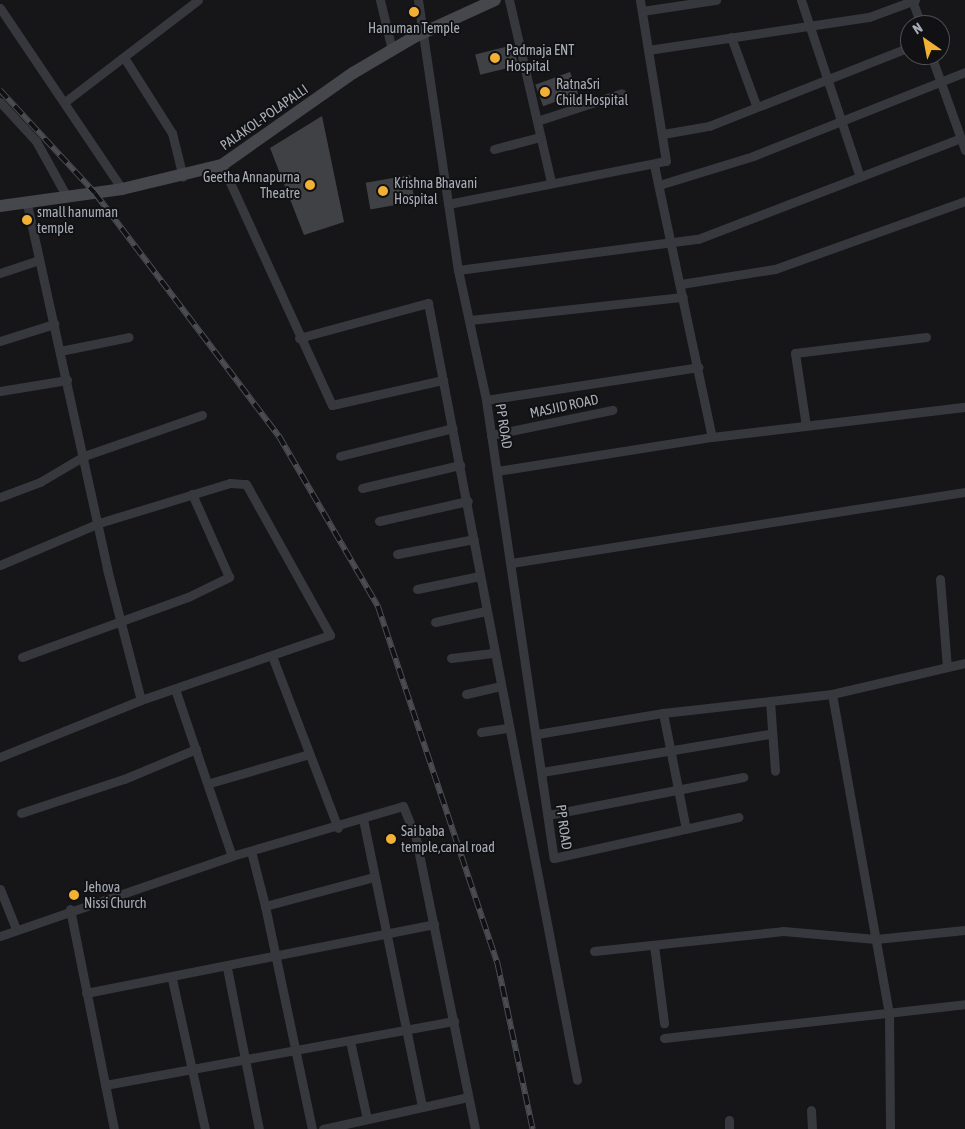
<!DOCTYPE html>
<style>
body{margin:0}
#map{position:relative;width:965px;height:1129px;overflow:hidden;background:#161618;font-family:"Asap Condensed",sans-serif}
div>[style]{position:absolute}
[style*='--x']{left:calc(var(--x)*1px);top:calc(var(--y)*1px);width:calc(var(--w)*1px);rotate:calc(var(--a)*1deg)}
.building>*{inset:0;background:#404145;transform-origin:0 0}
.street>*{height:9px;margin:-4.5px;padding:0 4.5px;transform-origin:4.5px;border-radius:4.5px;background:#37383d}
.secondary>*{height:12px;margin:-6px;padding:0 6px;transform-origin:6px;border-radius:6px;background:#45474d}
.rail>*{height:5.5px;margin-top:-2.75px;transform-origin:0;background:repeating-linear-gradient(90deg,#111113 0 11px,#4a4c52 0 22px);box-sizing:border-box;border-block:1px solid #4a4c52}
.dots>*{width:14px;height:14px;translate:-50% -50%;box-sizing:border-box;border:2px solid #111113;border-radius:50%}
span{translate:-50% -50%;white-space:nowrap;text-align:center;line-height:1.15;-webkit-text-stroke:4px #111113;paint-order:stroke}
.poi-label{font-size:14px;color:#a8adb8}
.left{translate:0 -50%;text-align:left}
.right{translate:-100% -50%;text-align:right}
.street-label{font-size:14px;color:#a8adb8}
.north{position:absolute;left:900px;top:15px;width:50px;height:50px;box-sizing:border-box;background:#111113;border:1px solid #4d4f55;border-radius:50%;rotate:327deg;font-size:14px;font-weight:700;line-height:20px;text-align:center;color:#a8adb8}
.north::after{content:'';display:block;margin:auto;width:18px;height:22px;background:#f2b134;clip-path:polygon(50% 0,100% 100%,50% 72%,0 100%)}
</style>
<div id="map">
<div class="building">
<i style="left:513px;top:45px;width:21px;height:39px;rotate:76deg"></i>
<i style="left:570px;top:72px;width:23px;height:37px;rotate:70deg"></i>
<i style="clip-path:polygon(322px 116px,344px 222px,304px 235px,270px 148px)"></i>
<i style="left:410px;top:175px;width:27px;height:45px;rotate:80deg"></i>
</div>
<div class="street">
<i style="--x:380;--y:0;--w:51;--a:76.5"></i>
<i style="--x:418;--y:0;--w:273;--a:81.6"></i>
<i style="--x:458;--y:270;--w:133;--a:77.8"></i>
<i style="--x:486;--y:400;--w:463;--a:81.6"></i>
<i style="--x:554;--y:858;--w:189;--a:-12.5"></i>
<i style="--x:509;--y:0;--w:187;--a:77"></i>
<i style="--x:801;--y:0;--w:183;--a:71.6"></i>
<i style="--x:912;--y:0;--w:27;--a:70"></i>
<i style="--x:0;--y:8;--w:218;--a:56"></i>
<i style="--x:642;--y:11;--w:75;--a:-8.5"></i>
<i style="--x:731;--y:37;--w:72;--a:69.8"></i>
<i style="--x:648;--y:50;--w:223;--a:-8.5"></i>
<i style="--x:869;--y:17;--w:49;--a:-20.3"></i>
<i style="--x:931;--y:55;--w:101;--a:70.3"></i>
<i style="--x:125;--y:59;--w:88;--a:57.6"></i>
<i style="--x:172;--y:133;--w:45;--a:76"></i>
<i style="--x:66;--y:101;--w:166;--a:-37.4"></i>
<i style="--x:0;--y:102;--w:53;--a:47.3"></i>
<i style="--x:36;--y:141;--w:64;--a:61"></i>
<i style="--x:537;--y:121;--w:89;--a:-18.2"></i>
<i style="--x:663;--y:134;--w:47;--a:-9.9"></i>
<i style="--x:709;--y:126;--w:216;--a:-21.5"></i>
<i style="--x:494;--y:149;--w:48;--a:-14.6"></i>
<i style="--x:222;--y:165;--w:264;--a:65.4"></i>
<i style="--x:332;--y:405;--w:114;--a:-12.7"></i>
<i style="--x:654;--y:165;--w:278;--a:78"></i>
<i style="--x:659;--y:185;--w:98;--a:-17.1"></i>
<i style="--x:753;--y:156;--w:228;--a:-21.6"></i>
<i style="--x:27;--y:204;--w:374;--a:77.6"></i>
<i style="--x:107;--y:569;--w:135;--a:75.5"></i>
<i style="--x:448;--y:204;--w:222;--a:-11.2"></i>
<i style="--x:666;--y:161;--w:163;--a:-99.2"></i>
<i style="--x:458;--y:270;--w:242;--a:-7.4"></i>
<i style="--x:698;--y:239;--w:280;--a:-21"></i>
<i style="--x:0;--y:273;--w:41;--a:-18.4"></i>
<i style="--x:681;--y:284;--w:95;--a:-9.1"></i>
<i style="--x:775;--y:269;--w:202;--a:-19.7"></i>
<i style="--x:470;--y:320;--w:214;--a:-6.2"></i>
<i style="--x:299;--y:338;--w:134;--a:-15.2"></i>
<i style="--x:428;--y:303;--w:791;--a:79.14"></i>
<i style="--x:0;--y:341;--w:57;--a:-17.5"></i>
<i style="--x:60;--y:351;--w:70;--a:-11.5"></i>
<i style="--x:0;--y:391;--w:68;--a:-9.3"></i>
<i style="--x:486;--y:400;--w:215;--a:-8.8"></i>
<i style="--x:806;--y:426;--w:74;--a:-98.6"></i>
<i style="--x:795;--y:353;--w:132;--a:-7"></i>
<i style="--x:491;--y:435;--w:124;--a:-11.7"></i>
<i style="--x:340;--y:456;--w:116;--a:-13.9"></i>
<i style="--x:497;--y:471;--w:218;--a:-9"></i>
<i style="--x:712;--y:437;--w:255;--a:-6.8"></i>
<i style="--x:362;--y:488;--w:101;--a:-13.2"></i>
<i style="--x:0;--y:497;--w:43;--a:-20.6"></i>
<i style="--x:40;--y:482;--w:51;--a:-30.6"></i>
<i style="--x:84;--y:456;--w:125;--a:-19.2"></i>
<i style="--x:379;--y:521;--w:91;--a:-12.7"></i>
<i style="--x:397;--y:554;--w:78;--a:-11"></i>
<i style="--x:511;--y:563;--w:460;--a:-8.9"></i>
<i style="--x:0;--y:565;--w:108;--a:-23"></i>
<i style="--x:99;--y:523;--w:137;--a:-17"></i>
<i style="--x:230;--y:483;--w:16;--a:4"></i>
<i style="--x:246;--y:484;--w:173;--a:60.9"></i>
<i style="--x:330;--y:635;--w:200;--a:161"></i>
<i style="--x:141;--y:700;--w:152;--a:158"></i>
<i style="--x:940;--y:579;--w:88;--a:85.5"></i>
<i style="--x:417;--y:589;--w:64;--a:-11.7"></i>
<i style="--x:435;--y:622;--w:52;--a:-12.2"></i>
<i style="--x:272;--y:656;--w:184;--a:69"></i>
<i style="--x:22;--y:657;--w:177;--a:-19.9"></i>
<i style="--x:188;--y:597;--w:46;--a:-26"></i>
<i style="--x:229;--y:577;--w:91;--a:-114"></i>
<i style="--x:451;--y:658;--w:42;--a:-6.8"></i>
<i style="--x:175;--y:689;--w:176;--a:71.2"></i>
<i style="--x:466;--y:694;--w:35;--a:-13"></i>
<i style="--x:832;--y:694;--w:324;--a:79.9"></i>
<i style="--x:889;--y:1013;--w:116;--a:89.5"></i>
<i style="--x:770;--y:701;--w:70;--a:85.9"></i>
<i style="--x:663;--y:713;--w:118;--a:78.8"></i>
<i style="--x:481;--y:732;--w:26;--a:-9"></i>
<i style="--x:537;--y:734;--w:128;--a:-9.5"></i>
<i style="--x:663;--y:713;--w:170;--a:-6.4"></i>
<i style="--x:832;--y:694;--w:137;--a:-13.1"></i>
<i style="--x:542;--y:772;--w:230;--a:-9.5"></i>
<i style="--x:210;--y:783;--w:103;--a:-16.3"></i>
<i style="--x:21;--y:813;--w:108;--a:-18.3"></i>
<i style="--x:124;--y:779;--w:78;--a:-22.6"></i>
<i style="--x:548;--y:815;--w:199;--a:-11"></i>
<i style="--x:363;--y:819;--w:294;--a:78.4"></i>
<i style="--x:251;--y:851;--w:57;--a:75.7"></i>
<i style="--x:265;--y:906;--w:113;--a:-14.9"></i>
<i style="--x:0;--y:889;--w:43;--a:68.2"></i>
<i style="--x:265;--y:906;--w:228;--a:78.1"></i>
<i style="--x:70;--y:909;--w:224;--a:78.7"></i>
<i style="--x:0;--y:936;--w:245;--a:-19"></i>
<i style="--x:232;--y:856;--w:178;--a:-16.3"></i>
<i style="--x:403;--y:806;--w:35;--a:68"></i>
<i style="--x:416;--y:839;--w:296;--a:78.5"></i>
<i style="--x:654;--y:945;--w:79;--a:82.7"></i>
<i style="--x:594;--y:951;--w:190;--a:-6"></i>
<i style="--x:783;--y:931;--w:93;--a:4.9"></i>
<i style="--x:876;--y:939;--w:89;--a:-5.8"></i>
<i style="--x:227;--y:968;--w:164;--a:78.8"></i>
<i style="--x:172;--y:979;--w:154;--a:77.6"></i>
<i style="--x:86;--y:993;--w:355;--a:-11.2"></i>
<i style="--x:664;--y:1038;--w:303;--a:-6.4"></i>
<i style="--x:350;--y:1041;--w:80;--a:77.7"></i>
<i style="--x:105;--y:1085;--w:355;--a:-10.4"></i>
<i style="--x:811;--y:1110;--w:19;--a:87"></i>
<i style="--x:729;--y:1120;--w:9;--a:90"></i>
<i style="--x:323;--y:1129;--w:148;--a:-12.4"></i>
</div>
<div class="secondary">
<i style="--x:0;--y:206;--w:123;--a:-7.9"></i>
<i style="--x:122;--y:189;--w:103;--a:-13.5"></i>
<i style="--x:222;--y:165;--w:160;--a:-35.1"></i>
<i style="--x:353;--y:73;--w:71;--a:-30.5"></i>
<i style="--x:414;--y:37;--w:89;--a:-24.6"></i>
</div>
<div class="rail">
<i style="--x:0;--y:90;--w:140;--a:47.3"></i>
<i style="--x:95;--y:193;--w:305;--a:52.9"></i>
<i style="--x:279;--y:436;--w:197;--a:59.8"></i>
<i style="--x:378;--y:606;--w:379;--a:71.5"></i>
<i style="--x:498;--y:965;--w:168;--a:78"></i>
</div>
<div class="dots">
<i style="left:414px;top:12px;background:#f2b134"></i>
<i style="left:495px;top:58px;background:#f2b134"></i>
<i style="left:545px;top:92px;background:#f2b134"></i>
<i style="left:310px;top:185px;background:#f2b134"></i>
<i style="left:383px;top:191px;background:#f2b134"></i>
<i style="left:27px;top:220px;background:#f2b134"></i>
<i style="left:391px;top:839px;background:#f2b134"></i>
<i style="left:74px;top:895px;background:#f2b134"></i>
</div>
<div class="poi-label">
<span style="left:414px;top:28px">Hanuman Temple</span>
<span class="left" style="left:506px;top:58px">Padmaja ENT<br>Hospital</span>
<span class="left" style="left:556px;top:92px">RatnaSri<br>Child Hospital</span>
<span class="right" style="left:300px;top:185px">Geetha Annapurna<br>Theatre</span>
<span class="left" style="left:394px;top:191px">Krishna Bhavani<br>Hospital</span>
<span class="left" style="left:37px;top:220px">small hanuman<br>temple</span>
<span class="left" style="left:401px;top:839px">Sai baba<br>temple,canal road</span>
<span class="left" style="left:84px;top:895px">Jehova<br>Nissi Church</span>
</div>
<div class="street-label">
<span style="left:264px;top:117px;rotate:-35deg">PALAKOL-POLAPALLI</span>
<span style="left:564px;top:406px;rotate:-12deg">MASJID ROAD</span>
<span style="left:504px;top:426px;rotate:81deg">PP ROAD</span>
<span style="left:564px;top:827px;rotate:82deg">PP ROAD</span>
</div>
<div class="north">N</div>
</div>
